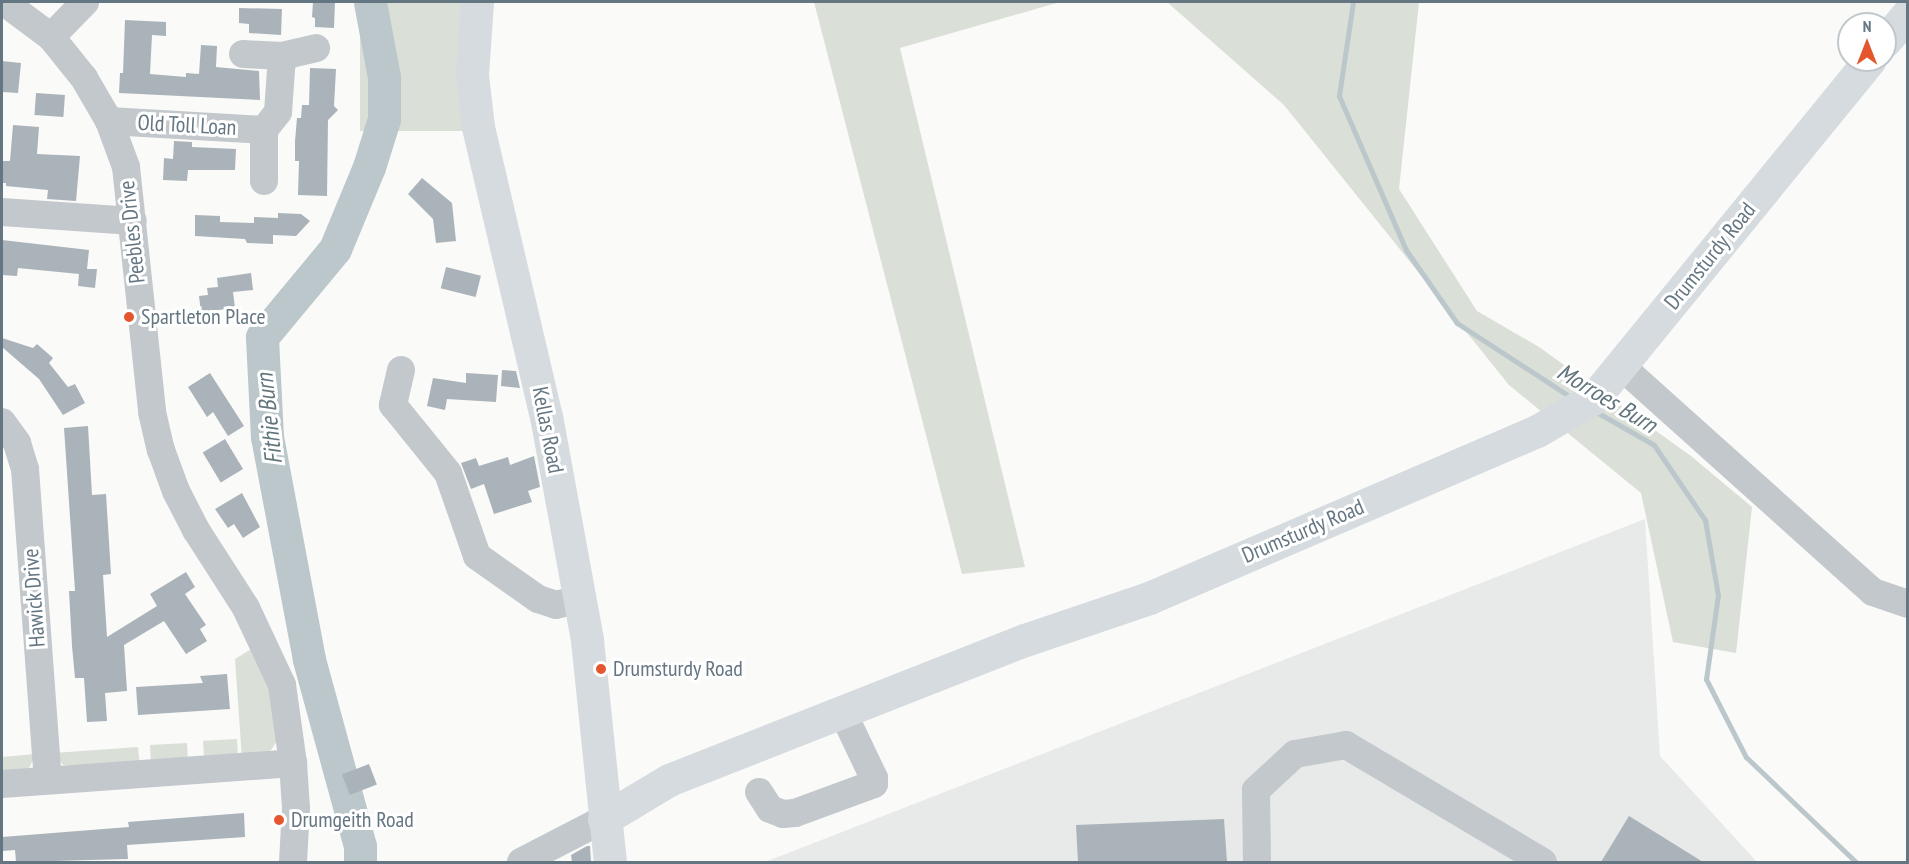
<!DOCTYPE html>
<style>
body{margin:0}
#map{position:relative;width:1909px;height:864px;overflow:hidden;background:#fafaf8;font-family:"PT Sans Narrow",sans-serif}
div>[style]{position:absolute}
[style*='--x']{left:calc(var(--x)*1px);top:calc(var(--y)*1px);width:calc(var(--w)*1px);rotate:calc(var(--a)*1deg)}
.built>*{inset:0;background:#e8e9e9}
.green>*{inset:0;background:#dadfd7;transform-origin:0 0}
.stream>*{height:5px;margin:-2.5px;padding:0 2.5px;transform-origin:2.5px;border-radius:2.5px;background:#bbc7cb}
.river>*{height:33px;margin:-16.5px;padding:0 16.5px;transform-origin:16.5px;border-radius:16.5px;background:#bbc7cb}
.building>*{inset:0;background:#aab3b9;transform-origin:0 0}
.minor>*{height:28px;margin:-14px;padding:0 14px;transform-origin:14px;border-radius:14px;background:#c3c8cc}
.major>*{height:33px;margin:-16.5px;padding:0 16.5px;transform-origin:16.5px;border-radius:16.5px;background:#d6dbdf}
.dots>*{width:16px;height:16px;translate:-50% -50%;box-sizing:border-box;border:3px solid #fff;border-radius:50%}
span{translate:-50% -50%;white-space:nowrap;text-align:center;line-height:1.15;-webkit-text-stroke:6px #fff;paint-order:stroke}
.street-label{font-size:22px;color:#657683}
.poi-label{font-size:22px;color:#657683}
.left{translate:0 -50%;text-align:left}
.water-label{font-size:24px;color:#60757c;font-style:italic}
.frame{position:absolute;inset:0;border:3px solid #657683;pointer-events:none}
.north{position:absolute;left:1837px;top:12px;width:60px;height:60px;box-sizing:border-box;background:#fff;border:2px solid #c1c8cd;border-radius:50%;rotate:0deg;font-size:16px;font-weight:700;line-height:24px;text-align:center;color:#657683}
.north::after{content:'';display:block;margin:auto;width:21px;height:27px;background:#e4572e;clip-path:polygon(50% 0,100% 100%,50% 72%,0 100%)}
</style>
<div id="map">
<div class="built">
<i style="clip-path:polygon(1645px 519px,1660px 756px,1757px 862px,765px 862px)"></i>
</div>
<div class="green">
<i style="left:360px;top:2px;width:103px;height:129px"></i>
<i style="clip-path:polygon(814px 2px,1060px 2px,900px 48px,1025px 567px,962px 574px)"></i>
<i style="clip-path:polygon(1167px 2px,1419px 2px,1399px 189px,1477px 311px,1539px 347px,1691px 456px,1752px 507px,1736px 653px,1673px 642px,1641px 493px,1509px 385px,1284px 105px)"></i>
<i style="clip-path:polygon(253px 648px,272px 686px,279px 738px,271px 750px,258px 757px,242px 759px,235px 659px)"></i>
<i style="left:237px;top:739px;width:20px;height:34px;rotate:87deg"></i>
<i style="left:187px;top:743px;width:19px;height:37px;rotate:87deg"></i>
<i style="clip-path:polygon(138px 747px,140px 766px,63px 765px,54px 753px)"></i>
<i style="clip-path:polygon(36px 754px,29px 768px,2px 776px,2px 757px)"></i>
</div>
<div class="stream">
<i style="--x:1353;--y:2;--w:95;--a:98.5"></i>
<i style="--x:1339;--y:96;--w:168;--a:66.5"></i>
<i style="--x:1406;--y:250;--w:89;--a:55.1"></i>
<i style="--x:1457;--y:323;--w:137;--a:33.1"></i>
<i style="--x:1593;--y:410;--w:70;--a:29.8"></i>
<i style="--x:1654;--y:445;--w:91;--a:55.8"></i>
<i style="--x:1705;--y:520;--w:76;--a:80.2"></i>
<i style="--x:1718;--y:595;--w:85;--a:98.1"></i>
<i style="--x:1706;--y:679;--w:88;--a:62.9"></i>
<i style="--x:1746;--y:757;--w:152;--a:43.7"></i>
</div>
<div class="river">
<i style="--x:360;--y:862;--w:16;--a:-90"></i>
<i style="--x:360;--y:846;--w:194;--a:-105.3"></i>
<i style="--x:309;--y:659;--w:226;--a:-100.7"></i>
<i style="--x:267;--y:437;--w:100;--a:-92.9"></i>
<i style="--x:262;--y:337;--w:114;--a:-50.3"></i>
<i style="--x:335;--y:249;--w:89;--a:-67.5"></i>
<i style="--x:369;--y:167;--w:50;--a:-72.6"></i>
<i style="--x:384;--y:119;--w:42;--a:-90"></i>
<i style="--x:384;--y:77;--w:76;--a:-100.6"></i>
</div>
<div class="building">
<i style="clip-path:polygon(313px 2px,335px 2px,334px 28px,315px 27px,315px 18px,312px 17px)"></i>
<i style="clip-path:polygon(239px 8px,282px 9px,281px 35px,249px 33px,249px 24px,239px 23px)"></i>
<i style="clip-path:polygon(125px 20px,166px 22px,166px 36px,152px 35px,150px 74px,186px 77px,186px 73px,199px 74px,201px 45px,217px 46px,216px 67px,259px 71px,260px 100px,119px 93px,120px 73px,123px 73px)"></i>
<i style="clip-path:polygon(2px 61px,21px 63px,18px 93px,3px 92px)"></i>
<i style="clip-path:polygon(310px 68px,336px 69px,334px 106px,338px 110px,328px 120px,327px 196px,298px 195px,299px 161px,295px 161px,295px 141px,297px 118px,301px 118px,302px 105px,309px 105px)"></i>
<i style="left:36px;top:93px;width:29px;height:22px;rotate:4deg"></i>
<i style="clip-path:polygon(13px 125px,39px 127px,37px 154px,80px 156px,76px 201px,47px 199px,48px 190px,6px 186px,6px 183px,2px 183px,2px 161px,10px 161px)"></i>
<i style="clip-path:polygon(174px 141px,192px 142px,192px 147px,236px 149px,235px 170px,188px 170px,187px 181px,163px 180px,164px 158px,173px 159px)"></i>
<i style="clip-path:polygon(422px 178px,452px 203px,456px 241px,436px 243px,433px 219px,408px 194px)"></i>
<i style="clip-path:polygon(278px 213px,301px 214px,310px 221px,296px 236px,273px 235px,273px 244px,247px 243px,245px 239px,195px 236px,195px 215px,220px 216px,220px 222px,254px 223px,254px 217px,278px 218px)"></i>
<i style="clip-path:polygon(2px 240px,89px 250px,87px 269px,97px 269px,95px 288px,78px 286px,79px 274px,18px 268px,17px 276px,2px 275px)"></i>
<i style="left:446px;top:267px;width:36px;height:22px;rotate:14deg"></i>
<i style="clip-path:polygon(251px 273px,253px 290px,233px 292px,235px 308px,201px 312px,199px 296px,208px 295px,207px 288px,218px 287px,217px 278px)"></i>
<i style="clip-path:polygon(2px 338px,33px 348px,37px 344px,53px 358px,49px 363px,68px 387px,75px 384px,85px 403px,63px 415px,39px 379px,2px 347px)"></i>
<i style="clip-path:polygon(502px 370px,516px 371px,520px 388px,501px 386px)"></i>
<i style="clip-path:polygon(210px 373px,244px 426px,228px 436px,213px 412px,207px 417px,188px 387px)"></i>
<i style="clip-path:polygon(466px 373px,498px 375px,496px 402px,447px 399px,445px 410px,427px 406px,433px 378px,466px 383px)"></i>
<i style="clip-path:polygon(88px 426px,92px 495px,106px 494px,111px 574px,103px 575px,107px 637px,157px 606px,150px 594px,186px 572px,195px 587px,185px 594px,206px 625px,200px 629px,207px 641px,186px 654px,164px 621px,124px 645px,127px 691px,105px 693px,107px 721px,87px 722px,84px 678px,75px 678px,72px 646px,69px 591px,75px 591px,64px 428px)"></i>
<i style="left:225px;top:439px;width:35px;height:26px;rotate:59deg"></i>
<i style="clip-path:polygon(534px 456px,540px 487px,528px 491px,532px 502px,494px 514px,484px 484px,471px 489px,461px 463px,476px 458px,479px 466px,508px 457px,510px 465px)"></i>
<i style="clip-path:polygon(242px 493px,260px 527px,243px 538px,234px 524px,228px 528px,215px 509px)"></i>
<i style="clip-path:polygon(227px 674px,230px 709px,138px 715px,136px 687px,203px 683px,200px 676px)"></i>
<i style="left:369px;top:764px;width:22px;height:29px;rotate:69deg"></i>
<i style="clip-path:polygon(244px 813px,245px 837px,127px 845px,128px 859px,16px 862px,15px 850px,2px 851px,2px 837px,129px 827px,128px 822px)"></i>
<i style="clip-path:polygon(1629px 816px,1703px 862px,1601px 862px)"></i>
<i style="clip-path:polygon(1224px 819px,1227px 862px,1078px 862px,1076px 825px)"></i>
<i style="clip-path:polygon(587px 846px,590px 846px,591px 862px,572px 862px,571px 855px)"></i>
</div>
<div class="minor">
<i style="--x:4;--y:2;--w:59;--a:36.7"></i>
<i style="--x:51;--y:37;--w:53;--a:51.2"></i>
<i style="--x:84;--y:78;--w:50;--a:59.8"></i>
<i style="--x:109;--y:121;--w:49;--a:69.7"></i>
<i style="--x:126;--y:167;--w:246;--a:83.9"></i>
<i style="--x:152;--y:412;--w:39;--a:77"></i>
<i style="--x:161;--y:450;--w:44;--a:69.9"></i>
<i style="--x:176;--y:491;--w:44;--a:62.9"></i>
<i style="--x:196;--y:530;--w:93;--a:57.3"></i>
<i style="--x:246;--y:608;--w:85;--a:64.9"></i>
<i style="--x:282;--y:685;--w:79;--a:82"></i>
<i style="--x:293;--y:763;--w:45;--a:86.2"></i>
<i style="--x:296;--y:808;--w:54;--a:93.2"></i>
<i style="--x:51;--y:37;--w:49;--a:-45.8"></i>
<i style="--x:243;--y:54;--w:39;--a:3"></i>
<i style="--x:282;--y:56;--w:35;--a:-13"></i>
<i style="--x:109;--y:121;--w:155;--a:3.3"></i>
<i style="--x:264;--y:181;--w:51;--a:-90"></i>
<i style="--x:264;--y:130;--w:23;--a:-52"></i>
<i style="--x:278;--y:112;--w:56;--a:-85.9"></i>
<i style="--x:2;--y:212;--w:131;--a:3.9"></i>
<i style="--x:1621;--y:366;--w:338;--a:41.9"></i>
<i style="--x:1873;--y:592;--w:37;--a:19"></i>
<i style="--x:401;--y:370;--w:36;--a:103"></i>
<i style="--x:393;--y:405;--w:87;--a:51"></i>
<i style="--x:448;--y:473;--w:88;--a:70.7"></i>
<i style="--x:477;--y:556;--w:75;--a:35.2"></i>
<i style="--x:538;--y:599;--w:19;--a:18"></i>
<i style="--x:556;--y:605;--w:25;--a:-14"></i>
<i style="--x:2;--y:422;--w:26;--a:54"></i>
<i style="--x:17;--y:443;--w:27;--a:73"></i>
<i style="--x:25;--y:469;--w:312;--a:85.8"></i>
<i style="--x:2;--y:784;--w:292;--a:-4.1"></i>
<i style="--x:759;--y:792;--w:20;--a:57"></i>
<i style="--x:770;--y:809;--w:14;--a:21"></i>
<i style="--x:783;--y:814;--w:12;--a:-5"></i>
<i style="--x:795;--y:813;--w:84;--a:-20.2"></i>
<i style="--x:874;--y:784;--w:6;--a:-90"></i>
<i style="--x:874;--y:778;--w:72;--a:-115.5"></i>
<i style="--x:521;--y:862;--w:93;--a:-27.4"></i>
<i style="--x:1257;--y:862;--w:72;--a:-90.8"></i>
<i style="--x:1256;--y:790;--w:53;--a:-42.7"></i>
<i style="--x:1295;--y:754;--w:52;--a:-10"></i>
<i style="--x:1346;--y:745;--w:229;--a:30.7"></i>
</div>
<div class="major">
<i style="--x:477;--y:2;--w:73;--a:93.9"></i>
<i style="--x:472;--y:75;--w:52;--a:83.4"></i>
<i style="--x:478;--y:127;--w:297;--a:76.8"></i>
<i style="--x:546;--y:416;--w:228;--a:79.6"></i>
<i style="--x:587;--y:640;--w:223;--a:84.1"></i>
<i style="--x:1885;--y:41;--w:35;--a:-50"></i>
<i style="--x:604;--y:819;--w:76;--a:-31"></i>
<i style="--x:669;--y:780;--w:383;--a:-21.5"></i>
<i style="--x:1025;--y:640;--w:131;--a:-18.7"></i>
<i style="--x:1149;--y:598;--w:422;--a:-23.3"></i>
<i style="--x:1537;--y:431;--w:66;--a:-30.1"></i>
<i style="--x:1594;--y:398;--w:436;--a:-50.8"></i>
</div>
<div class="dots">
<i style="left:129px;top:317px;background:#e4572e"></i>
<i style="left:601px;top:669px;background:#e4572e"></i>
<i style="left:279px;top:820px;background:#e4572e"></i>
</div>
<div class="street-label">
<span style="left:187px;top:125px;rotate:3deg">Old Toll Loan</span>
<span style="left:132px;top:232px;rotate:-96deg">Peebles Drive</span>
<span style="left:1710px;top:256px;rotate:-51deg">Drumsturdy Road</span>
<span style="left:548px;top:430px;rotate:79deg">Kellas Road</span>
<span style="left:1303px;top:531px;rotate:-23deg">Drumsturdy Road</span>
<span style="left:34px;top:598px;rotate:-94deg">Hawick Drive</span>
</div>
<div class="poi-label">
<span class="left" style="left:141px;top:317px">Spartleton Place</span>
<span class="left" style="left:613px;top:669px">Drumsturdy Road</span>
<span class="left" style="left:291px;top:820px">Drumgeith Road</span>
</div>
<div class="water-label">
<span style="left:1607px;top:398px;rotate:31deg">Morroes Burn</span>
<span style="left:269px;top:419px;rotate:-96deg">Fithie Burn</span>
</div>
<div class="frame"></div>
<div class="north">N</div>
</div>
